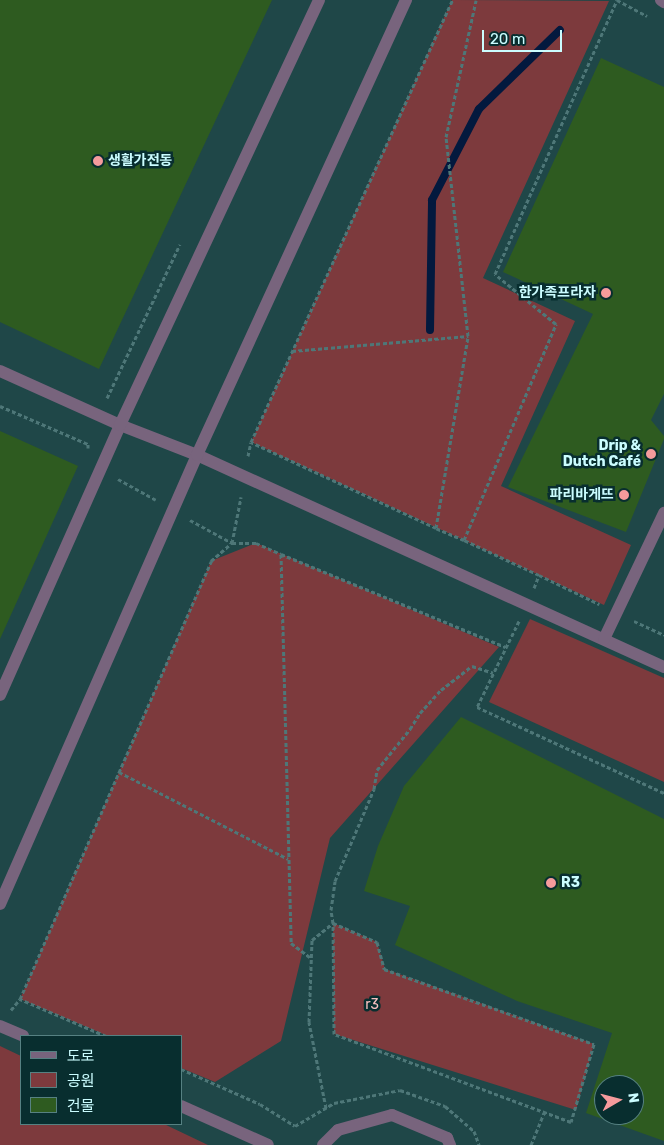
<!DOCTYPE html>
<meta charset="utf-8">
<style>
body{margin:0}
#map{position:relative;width:664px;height:1145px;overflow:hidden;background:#143839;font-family:Rubik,"Noto Sans KR",sans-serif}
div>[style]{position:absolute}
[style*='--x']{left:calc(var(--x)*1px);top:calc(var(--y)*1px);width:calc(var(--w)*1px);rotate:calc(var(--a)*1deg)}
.built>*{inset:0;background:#1f4748}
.green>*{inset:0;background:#7d3a3d}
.stream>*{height:8px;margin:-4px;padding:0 4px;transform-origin:4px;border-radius:4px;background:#03193e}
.building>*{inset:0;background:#2e5b20}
.path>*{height:3px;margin-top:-1.5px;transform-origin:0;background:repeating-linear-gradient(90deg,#4e7778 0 4px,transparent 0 6.5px)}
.minor>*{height:12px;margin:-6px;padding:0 6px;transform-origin:6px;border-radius:6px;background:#78647d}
.dots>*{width:14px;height:14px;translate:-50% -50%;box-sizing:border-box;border:2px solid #082e2f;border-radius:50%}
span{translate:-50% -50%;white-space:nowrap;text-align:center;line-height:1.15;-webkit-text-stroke:5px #082e2f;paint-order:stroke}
.poi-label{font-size:14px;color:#cbfdff;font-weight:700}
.left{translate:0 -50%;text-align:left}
.right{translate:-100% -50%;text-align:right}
.park-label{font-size:14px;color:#f6bfbf}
.legend{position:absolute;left:20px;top:1035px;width:162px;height:90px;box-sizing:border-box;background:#082e2f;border:1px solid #568182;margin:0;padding:6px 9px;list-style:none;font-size:15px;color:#cbfdff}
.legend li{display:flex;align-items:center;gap:10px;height:25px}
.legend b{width:25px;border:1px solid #568182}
.north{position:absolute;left:594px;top:1075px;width:50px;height:50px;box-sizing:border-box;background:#082e2f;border:1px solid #568182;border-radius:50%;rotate:82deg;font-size:14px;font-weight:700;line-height:20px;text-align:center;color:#cbfdff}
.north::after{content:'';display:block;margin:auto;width:18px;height:22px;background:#f59b9c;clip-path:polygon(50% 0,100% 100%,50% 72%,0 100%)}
.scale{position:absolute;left:482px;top:30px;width:80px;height:22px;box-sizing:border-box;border:2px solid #cbfdff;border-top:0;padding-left:6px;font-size:15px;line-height:18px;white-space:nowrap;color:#cbfdff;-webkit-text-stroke:4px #082e2f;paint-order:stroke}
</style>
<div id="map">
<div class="built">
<i style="clip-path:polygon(evenodd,0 0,664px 0,664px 1145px,0 1145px,0 0,21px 1036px,181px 1036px,181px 1124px,21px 1124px,21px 1036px,0 0,604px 1085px,634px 1085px,634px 1115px,604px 1115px,604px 1085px)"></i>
</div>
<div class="green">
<i style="clip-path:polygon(452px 0,609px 1px,483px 278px,575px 321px,501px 486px,631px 545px,604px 605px,251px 442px)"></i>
<i style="clip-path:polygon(256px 543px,499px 647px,330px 838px,281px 1041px,215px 1082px,181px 1068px,181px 1036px,108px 1036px,20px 999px,211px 561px)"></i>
<i style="clip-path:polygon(530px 619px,664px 678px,664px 782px,489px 702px)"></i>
<i style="clip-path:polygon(333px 923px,377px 942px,385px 969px,594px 1044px,576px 1110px,334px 1034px)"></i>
<i style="clip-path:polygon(0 1046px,21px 1056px,21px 1124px,164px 1124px,208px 1145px,0 1145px)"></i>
</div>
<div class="stream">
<i style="--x:430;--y:330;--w:130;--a:-89.1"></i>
<i style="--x:432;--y:200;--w:102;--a:-62.7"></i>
<i style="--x:479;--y:109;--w:113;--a:-44.3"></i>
</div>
<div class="building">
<i style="clip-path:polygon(0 0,272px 0,99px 369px,0 322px)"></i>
<i style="clip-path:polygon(601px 58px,664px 87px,664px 394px,651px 420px,664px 436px,664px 439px,626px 532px,508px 487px,593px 314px,503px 272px)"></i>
<i style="clip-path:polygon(0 431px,78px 466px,0 639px)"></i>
<i style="clip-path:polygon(evenodd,461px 717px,664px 819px,664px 1141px,586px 1113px,612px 1033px,517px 1001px,395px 945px,410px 906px,364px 891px,378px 846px,404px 786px,461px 717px,604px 1085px,634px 1085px,634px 1115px,604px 1115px,604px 1085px)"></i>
</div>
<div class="path">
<i style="--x:617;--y:0;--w:34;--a:28"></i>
<i style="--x:292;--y:351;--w:177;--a:-4.9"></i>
<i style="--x:107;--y:398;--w:170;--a:-64.6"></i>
<i style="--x:0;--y:406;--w:96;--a:23.4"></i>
<i style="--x:88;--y:444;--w:4;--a:90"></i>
<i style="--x:248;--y:456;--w:14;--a:-78"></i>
<i style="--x:118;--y:479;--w:43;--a:28.9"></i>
<i style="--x:190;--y:520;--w:48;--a:28.7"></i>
<i style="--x:232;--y:543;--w:47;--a:-78.9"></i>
<i style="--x:436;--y:528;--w:204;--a:-155.1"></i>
<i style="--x:251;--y:442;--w:486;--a:-65.5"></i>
<i style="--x:464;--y:540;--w:30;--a:-157"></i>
<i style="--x:436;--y:528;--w:195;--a:-80.5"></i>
<i style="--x:468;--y:336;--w:200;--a:-96.3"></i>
<i style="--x:446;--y:137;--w:140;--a:-77.6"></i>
<i style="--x:281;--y:554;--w:243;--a:22.5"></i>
<i style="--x:539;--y:575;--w:67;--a:25.8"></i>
<i style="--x:534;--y:588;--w:14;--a:-69"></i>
<i style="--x:539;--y:575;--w:83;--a:-155"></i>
<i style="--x:464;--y:540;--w:235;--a:-66.9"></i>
<i style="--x:556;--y:324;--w:79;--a:-140.7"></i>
<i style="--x:495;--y:274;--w:300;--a:-66"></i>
<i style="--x:519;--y:621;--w:96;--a:116"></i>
<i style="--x:477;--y:707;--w:206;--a:24.7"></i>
<i style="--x:634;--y:621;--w:33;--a:25"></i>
<i style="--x:119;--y:772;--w:190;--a:27.2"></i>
<i style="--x:333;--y:923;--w:48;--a:23.4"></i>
<i style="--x:377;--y:942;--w:28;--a:75"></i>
<i style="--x:384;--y:969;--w:223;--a:19.7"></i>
<i style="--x:594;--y:1044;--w:81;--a:106.4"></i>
<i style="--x:571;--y:1122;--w:253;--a:-159.6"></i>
<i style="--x:334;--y:1034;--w:111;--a:-90.5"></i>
<i style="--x:11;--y:1010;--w:14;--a:-51"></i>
<i style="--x:106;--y:1036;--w:94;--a:-156.7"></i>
<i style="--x:20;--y:999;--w:478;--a:-66.4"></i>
<i style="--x:211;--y:561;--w:28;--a:-41"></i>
<i style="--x:232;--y:543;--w:24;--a:0"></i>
<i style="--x:256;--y:543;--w:27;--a:24"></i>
<i style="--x:281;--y:554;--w:389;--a:88.5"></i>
<i style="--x:291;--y:943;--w:25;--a:37"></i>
<i style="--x:181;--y:1069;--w:86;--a:23.9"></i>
<i style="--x:260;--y:1104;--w:41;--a:32.2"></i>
<i style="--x:295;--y:1126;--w:45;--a:-30.5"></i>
<i style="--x:334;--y:1103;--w:67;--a:-11.1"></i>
<i style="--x:400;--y:1090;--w:48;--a:19.6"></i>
<i style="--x:445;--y:1106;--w:38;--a:41"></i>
<i style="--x:474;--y:1131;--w:15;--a:70"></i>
<i style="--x:326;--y:1108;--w:88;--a:-101.2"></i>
<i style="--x:309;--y:1022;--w:82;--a:-87.9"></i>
<i style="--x:312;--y:940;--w:27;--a:-39"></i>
<i style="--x:333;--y:923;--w:13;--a:-99"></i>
<i style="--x:331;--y:910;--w:29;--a:-82"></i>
<i style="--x:335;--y:881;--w:100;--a:-67"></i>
<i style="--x:374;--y:789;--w:19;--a:-81"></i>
<i style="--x:377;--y:770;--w:53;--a:-51.2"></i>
<i style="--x:410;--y:729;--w:19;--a:-58"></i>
<i style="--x:420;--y:713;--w:31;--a:-48"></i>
<i style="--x:441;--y:690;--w:39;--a:-38"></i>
<i style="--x:472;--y:666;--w:22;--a:18"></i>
<i style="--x:531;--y:1145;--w:37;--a:-68"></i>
</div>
<div class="minor">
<i style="--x:661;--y:0;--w:4;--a:34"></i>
<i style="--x:0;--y:371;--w:132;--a:24.2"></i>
<i style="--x:120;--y:425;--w:83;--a:21.3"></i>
<i style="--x:197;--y:455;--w:513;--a:24.42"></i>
<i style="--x:604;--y:639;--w:140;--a:-64.5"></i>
<i style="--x:0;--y:695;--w:295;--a:-66"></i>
<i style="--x:120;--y:425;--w:469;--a:-64.9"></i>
<i style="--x:0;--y:904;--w:490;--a:-66.3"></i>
<i style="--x:197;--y:455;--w:501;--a:-65.33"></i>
<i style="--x:0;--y:1026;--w:25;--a:23"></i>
<i style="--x:181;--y:1106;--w:95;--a:24.1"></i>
<i style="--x:323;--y:1145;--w:21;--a:-45"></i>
<i style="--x:338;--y:1130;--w:56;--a:-15.5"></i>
<i style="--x:392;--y:1115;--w:60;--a:22.7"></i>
<i style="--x:447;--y:1138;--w:8;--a:67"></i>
</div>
<div class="dots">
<i style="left:98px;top:161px;background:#f59b9c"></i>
<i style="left:606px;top:293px;background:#f59b9c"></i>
<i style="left:651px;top:454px;background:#f59b9c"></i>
<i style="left:624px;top:495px;background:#f59b9c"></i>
<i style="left:551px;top:883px;background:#f59b9c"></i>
</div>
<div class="poi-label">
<span class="left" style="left:108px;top:161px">생활가전동</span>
<span class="right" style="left:596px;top:293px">한가족프라자</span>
<span class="right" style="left:641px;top:454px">Drip &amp;<br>Dutch Café</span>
<span class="right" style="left:614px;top:495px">파리바게뜨</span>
<span class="left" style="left:561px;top:883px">R3</span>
</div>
<div class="park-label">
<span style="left:372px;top:1005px">r3</span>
</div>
<ul class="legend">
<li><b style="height:6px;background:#78647d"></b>도로</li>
<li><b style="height:14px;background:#7d3a3d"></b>공원</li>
<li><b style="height:14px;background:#2e5b20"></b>건물</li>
</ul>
<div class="north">N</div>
<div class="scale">20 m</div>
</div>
